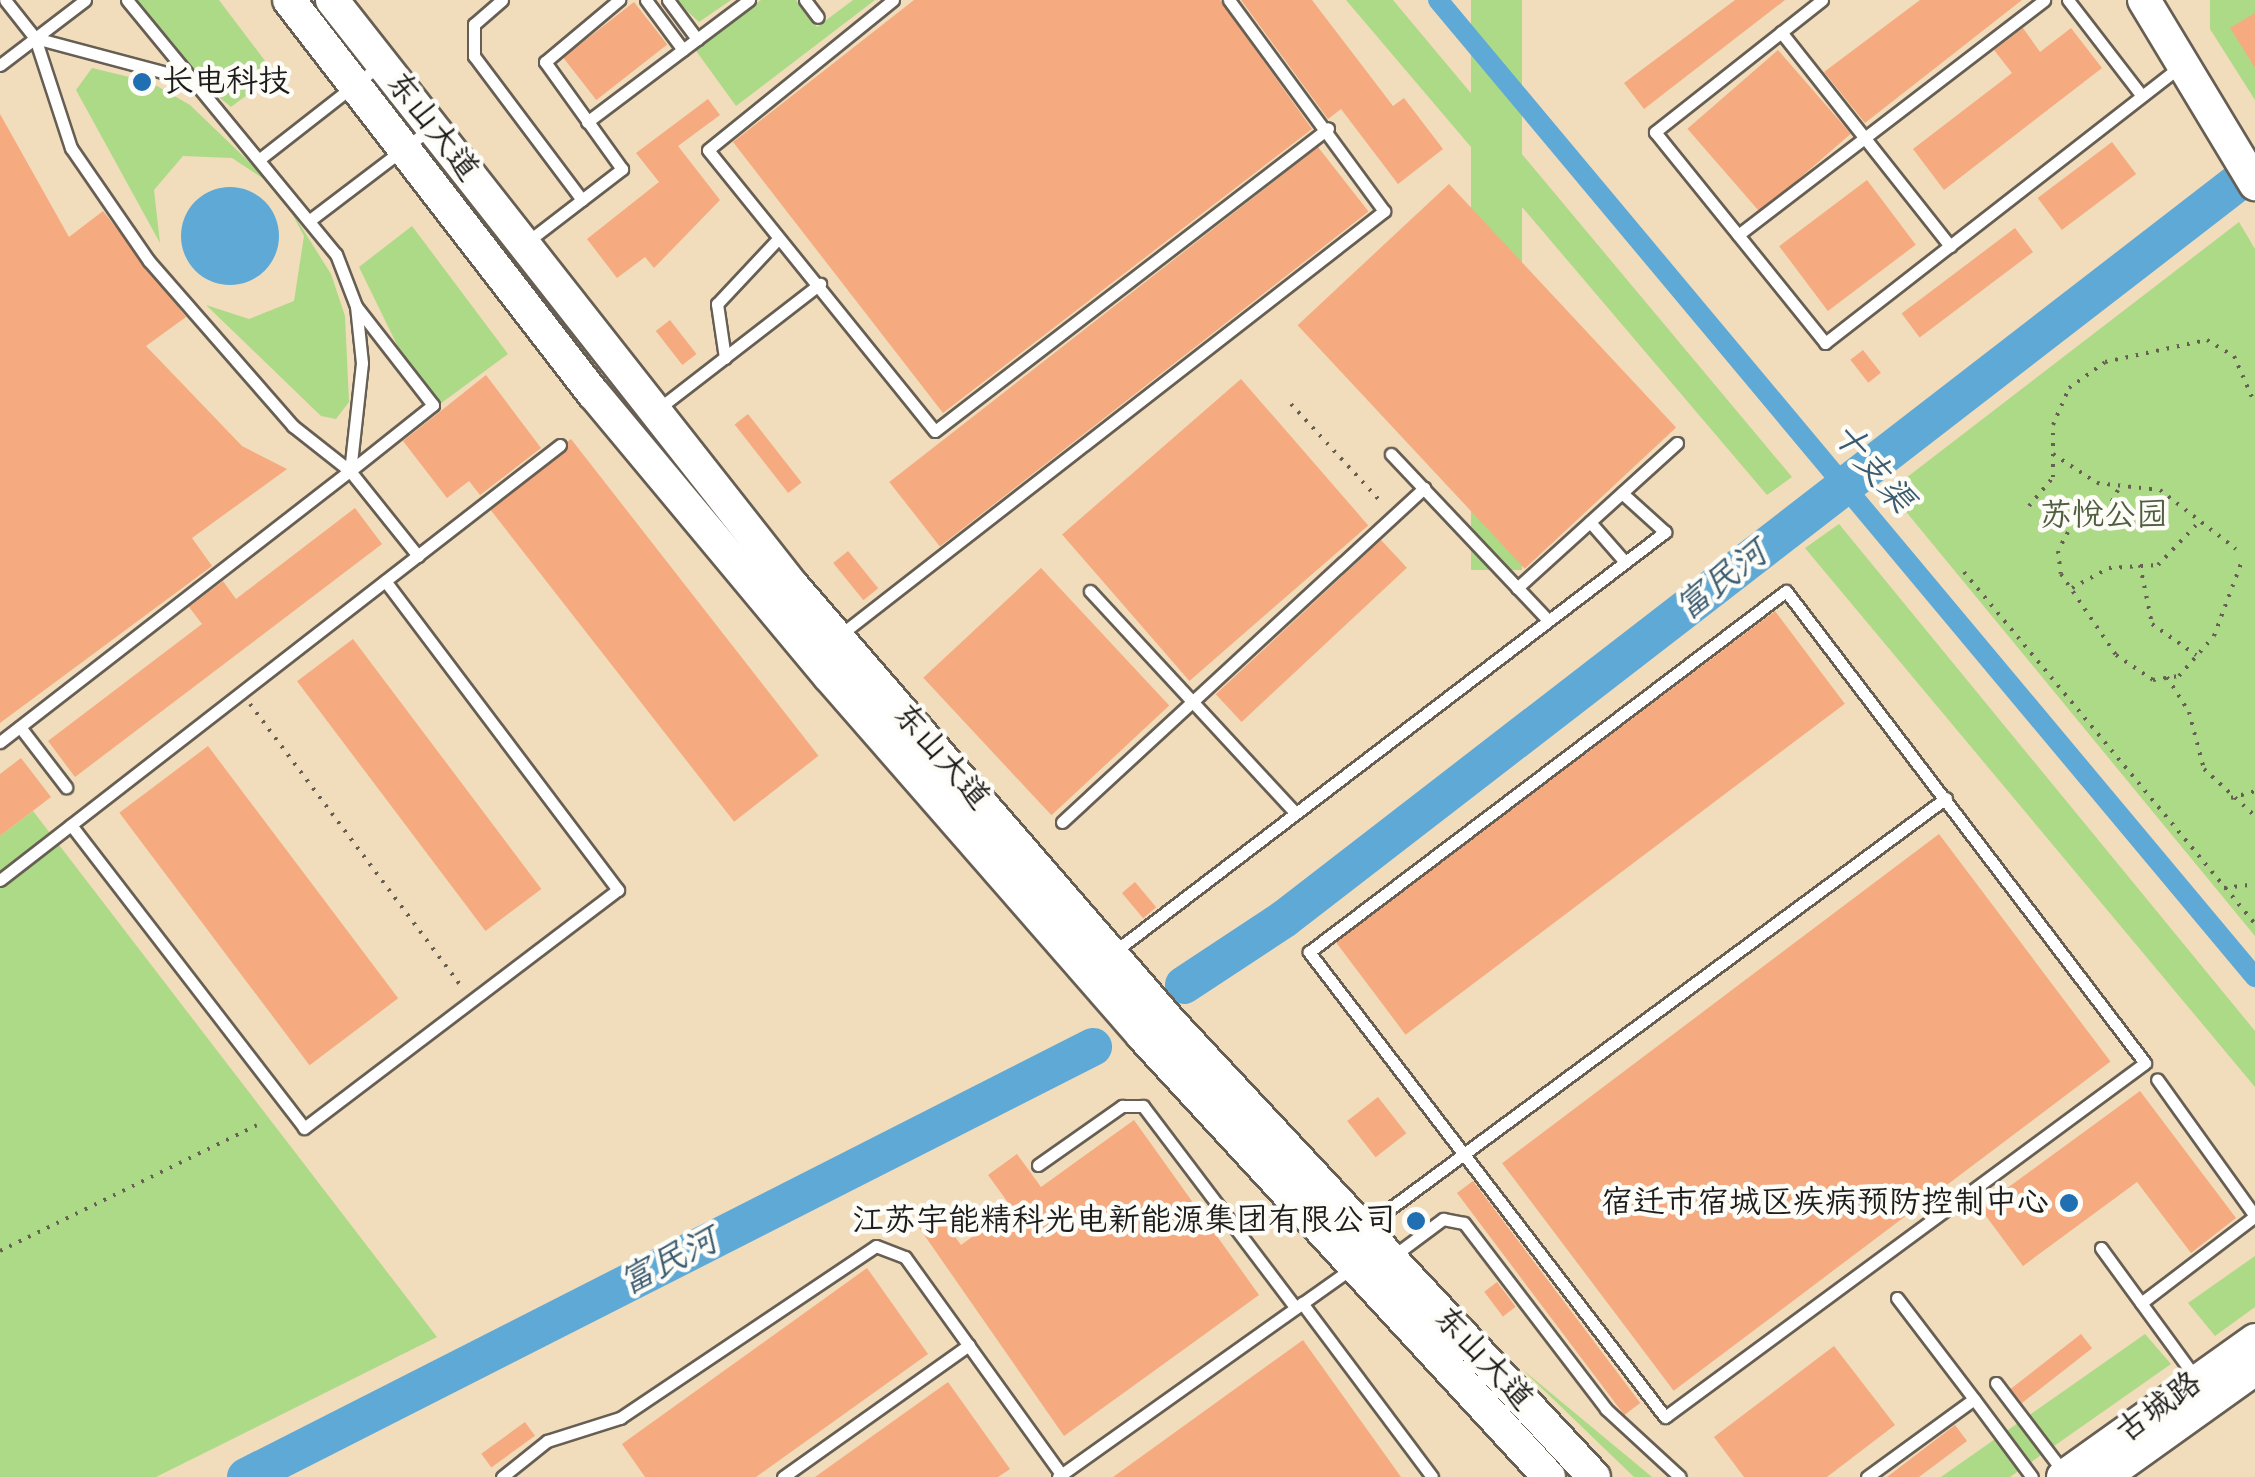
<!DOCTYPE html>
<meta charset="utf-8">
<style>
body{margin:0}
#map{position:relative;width:2255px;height:1477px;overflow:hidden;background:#f1dcbc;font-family:Mynerve,"LXGW WenKai TC",sans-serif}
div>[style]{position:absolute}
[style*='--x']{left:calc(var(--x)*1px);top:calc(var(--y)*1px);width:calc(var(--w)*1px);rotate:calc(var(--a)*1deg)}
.green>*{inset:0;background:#adda87;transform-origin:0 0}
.water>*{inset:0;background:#5fa9d7}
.round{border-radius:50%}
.canal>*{height:20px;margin:-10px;padding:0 10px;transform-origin:10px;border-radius:10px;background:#5fa9d7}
.river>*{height:38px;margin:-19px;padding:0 19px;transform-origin:19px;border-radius:19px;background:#5fa9d7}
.building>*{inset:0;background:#f5ab7f;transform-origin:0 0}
.path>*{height:4px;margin-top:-2px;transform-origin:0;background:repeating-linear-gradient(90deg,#675f54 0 2.5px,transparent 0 10.5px)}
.roads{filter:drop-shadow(2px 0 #675f54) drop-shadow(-2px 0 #675f54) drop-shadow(0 2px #675f54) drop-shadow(0 -2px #675f54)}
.lane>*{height:11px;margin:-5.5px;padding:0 5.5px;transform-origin:5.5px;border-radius:5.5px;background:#fff}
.secondary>*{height:32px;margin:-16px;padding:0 16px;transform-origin:16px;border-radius:16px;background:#fff}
.dots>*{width:28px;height:28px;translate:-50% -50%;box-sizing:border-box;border:5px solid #fdfcf7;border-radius:50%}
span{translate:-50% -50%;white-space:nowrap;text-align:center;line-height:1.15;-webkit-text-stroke:9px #fdfcf7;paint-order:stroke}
.poi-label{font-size:32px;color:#1c1c1c}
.left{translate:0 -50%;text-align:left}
.right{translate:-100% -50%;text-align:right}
.street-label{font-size:32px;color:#1c1c1c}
.park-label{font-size:32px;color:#4f5e41}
.water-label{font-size:35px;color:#3a5b70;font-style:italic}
</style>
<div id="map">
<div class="green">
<i style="clip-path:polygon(135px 0,219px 0,275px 74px,231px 107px,191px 74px)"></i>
<i style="clip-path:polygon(675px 0,731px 0,699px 22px)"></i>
<i style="clip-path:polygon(761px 0,796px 0,817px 27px,853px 0,875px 0,736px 106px,694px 48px)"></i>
<i style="clip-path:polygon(1346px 0,1393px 0,1792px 477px,1767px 495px)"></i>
<i style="left:1471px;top:0;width:51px;height:570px"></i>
<i style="clip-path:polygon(2210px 0,2255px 0,2255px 100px,2210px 29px)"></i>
<i style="clip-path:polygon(92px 68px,150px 82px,190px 105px,273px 185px,232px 158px,183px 156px,154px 190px,160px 243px,76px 90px)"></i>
<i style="clip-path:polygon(287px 204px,331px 274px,345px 316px,349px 402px,336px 419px,321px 416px,206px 305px,249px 319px,294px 301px,304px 236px)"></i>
<i style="clip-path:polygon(2239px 222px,2255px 249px,2255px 936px,1889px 491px)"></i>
<i style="clip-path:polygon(412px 226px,508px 354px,440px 404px,401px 353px,359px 267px)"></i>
<i style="clip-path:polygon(1839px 524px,2255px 1031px,2255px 1087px,1805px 548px)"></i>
<i style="clip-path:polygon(33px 811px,437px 1337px,156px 1477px,0 1477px,0 836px)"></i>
<i style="clip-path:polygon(2255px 1256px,2255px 1307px,2215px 1336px,2188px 1303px)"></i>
<i style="clip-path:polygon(2145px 1334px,2171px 1364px,2010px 1477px,1941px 1477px)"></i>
<i style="clip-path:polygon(1522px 1369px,1652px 1477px,1634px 1477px)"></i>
</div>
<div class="water">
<i class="round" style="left:181px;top:187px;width:98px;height:98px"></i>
</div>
<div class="canal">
<i style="--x:1438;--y:0;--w:1274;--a:50.1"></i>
</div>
<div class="river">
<i style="--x:1184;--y:985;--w:120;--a:-33.4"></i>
<i style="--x:1284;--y:919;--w:1227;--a:-37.68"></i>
<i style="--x:246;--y:1477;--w:950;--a:-26.92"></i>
</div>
<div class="building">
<i style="clip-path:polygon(914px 0,1220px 0,1312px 129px,943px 413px,733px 142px)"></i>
<i style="clip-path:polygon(1241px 0,1312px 0,1393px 106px,1404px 98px,1443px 149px,1398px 184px,1341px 109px,1328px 119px)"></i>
<i style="clip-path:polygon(1735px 0,1785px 0,1644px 109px,1624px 83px)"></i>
<i style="clip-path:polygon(1920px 0,2022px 0,1865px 123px,1824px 72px)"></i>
<i style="left:634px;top:2px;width:54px;height:90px;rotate:52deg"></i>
<i style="clip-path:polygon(2255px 13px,2255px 68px,2230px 28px)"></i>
<i style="clip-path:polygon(2023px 28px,2040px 52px,2071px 28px,2102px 68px,1944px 190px,1913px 149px,2012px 73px,1994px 50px)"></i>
<i style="left:1778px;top:50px;width:111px;height:120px;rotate:49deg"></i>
<i style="clip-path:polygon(708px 99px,720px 115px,678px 146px,720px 200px,654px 268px,645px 257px,617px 278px,587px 239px,659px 182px,636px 153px)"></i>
<i style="clip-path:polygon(0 114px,69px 237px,103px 211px,186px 317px,146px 346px,242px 446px,287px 469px,192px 538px,212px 566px,0 723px)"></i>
<i style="left:2112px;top:142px;width:40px;height:93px;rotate:53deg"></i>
<i style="left:1318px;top:147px;width:82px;height:544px;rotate:52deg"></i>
<i style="left:1867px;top:180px;width:81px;height:110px;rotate:53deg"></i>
<i style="left:1449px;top:184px;width:333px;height:207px;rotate:47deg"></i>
<i style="left:2015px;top:228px;width:30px;height:142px;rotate:53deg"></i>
<i style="left:670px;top:320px;width:43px;height:18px;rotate:52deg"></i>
<i style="left:1863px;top:350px;width:29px;height:16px;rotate:52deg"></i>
<i style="clip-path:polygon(486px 375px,541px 448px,480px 495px,469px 481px,447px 498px,403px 441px)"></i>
<i style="left:1241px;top:379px;width:194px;height:237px;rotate:49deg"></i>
<i style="left:748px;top:414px;width:87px;height:17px;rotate:52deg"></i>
<i style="left:571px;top:439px;width:402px;height:107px;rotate:52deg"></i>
<i style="clip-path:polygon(355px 508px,382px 544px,75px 777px,48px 741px,202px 624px,189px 607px,223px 581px,236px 599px)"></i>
<i style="left:1381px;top:540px;width:38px;height:226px;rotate:47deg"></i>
<i style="left:848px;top:551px;width:48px;height:19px;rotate:51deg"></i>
<i style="left:1041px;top:568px;width:188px;height:161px;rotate:47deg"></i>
<i style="left:1775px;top:611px;width:116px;height:550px;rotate:53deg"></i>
<i style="left:353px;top:639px;width:313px;height:70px;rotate:53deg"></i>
<i style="left:208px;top:746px;width:316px;height:111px;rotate:53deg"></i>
<i style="clip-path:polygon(21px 758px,51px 797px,0 836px,0 774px)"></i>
<i style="left:1939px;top:834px;width:285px;height:547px;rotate:53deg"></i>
<i style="left:1135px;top:882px;width:33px;height:17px;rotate:50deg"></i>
<i style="clip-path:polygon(2140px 1091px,2236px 1218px,2191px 1253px,2137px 1182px,2023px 1266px,1980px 1208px)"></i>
<i style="left:1378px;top:1097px;width:46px;height:39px;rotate:52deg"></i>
<i style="clip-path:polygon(1134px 1120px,1259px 1295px,1064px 1436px,918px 1226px,937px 1212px,961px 1245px,1012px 1208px,988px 1175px,1017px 1154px,1041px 1187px)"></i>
<i style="left:1473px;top:1181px;width:278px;height:20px;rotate:53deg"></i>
<i style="clip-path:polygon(867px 1268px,928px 1354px,756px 1477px,645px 1477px,622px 1444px)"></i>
<i style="left:1497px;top:1282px;width:31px;height:16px;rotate:53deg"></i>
<i style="left:2081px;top:1334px;width:18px;height:89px;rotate:52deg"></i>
<i style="clip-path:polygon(1303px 1340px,1401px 1477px,1113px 1477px)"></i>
<i style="clip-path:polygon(1834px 1346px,1895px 1425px,1827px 1477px,1744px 1477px,1714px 1437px)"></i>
<i style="clip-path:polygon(948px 1382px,1010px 1469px,998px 1477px,815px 1477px)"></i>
<i style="left:525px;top:1422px;width:17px;height:54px;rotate:54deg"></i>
<i style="clip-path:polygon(1955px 1425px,1967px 1441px,1919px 1477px,1887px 1477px)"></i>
</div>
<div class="path">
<i style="--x:1291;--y:404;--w:134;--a:47.4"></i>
<i style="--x:2053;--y:454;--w:53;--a:33.4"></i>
<i style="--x:2097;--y:483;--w:63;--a:6.3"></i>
<i style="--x:2160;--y:490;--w:96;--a:37.8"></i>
<i style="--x:2118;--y:490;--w:27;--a:118"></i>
<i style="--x:2105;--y:514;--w:41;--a:154.1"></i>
<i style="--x:2068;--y:532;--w:21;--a:118"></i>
<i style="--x:2058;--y:551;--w:23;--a:83"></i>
<i style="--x:2061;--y:574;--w:98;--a:55.8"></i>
<i style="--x:2116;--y:655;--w:45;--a:34"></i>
<i style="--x:2153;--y:680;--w:26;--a:-9"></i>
<i style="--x:2179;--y:676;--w:53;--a:-48.8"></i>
<i style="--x:2214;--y:636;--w:83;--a:-69.6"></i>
<i style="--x:2029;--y:506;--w:38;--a:-50"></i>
<i style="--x:2053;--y:477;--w:52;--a:-90"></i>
<i style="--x:2053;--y:425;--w:40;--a:-66.6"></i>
<i style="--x:2069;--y:388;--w:44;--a:-35.8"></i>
<i style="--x:2105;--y:362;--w:104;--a:-12.2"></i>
<i style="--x:2207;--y:340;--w:31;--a:31"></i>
<i style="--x:2234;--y:356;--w:52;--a:66.4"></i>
<i style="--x:2140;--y:565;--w:60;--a:78.5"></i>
<i style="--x:2152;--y:624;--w:54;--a:35.2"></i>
<i style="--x:1964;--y:572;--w:457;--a:50.4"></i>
<i style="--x:2072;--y:588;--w:42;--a:-28.4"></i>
<i style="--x:2109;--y:568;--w:49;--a:-3.5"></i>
<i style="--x:2158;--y:565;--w:62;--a:-46.3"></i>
<i style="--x:2167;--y:677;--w:41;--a:57.8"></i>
<i style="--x:2189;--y:712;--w:59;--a:75.3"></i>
<i style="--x:2204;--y:769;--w:69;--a:42.7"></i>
<i style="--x:250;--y:704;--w:356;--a:53.2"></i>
<i style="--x:2231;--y:798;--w:25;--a:-16"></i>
<i style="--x:2224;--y:888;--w:31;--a:-7"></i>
<i style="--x:0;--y:1251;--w:286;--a:-26.1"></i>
</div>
<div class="roads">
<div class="lane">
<i style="--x:127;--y:0;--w:329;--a:50.6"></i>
<i style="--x:336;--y:254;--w:56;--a:69"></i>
<i style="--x:356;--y:306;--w:57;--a:84"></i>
<i style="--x:362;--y:363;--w:109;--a:96.3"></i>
<i style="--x:350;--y:471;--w:109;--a:51.3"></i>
<i style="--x:502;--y:0;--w:37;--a:139"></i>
<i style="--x:474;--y:24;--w:32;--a:90"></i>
<i style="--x:474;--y:56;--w:180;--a:53.1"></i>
<i style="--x:646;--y:0;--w:62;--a:53.5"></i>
<i style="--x:668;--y:0;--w:49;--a:53.4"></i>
<i style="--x:805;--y:0;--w:21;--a:53"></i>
<i style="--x:893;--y:0;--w:238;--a:141"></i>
<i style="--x:708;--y:150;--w:361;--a:51.1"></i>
<i style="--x:935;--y:431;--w:496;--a:-37.6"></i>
<i style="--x:1822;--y:0;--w:213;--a:141.7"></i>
<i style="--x:1655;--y:132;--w:271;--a:51.1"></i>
<i style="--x:1825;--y:343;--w:449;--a:-37.9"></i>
<i style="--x:2068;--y:0;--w:121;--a:52.4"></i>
<i style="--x:1781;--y:32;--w:273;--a:51.7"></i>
<i style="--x:35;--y:38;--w:155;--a:14.9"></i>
<i style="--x:0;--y:65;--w:107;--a:-37.4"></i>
<i style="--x:587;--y:122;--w:203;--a:-37"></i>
<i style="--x:261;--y:158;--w:151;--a:-38"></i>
<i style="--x:310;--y:220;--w:151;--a:-37.2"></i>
<i style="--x:1738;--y:235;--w:386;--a:-37.5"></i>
<i style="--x:527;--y:242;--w:120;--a:-37.5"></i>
<i style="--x:622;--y:169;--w:132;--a:-125.7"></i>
<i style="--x:545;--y:62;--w:97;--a:-40"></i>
<i style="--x:725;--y:358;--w:55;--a:-98.4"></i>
<i style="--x:717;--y:304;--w:85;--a:-46.9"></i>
<i style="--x:658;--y:409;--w:205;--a:-37.7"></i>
<i style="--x:1391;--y:454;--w:228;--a:46.6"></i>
<i style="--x:350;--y:471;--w:106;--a:-38.5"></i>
<i style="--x:433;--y:405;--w:125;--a:-127.9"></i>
<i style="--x:1590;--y:522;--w:53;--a:48.8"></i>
<i style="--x:1517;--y:588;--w:216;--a:-42.2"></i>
<i style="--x:1090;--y:591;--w:301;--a:47.2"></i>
<i style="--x:1786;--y:591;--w:593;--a:52.74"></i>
<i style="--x:2145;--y:1063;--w:596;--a:143.59"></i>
<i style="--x:1665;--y:1417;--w:586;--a:-127.44"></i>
<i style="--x:1309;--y:952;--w:598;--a:-37.12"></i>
<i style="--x:840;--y:635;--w:690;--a:-37.93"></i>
<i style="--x:1384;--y:211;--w:262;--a:-126.3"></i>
<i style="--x:20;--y:727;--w:76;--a:52.5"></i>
<i style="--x:0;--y:742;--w:443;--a:-37.8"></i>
<i style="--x:350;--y:471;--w:73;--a:-141.7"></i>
<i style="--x:293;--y:426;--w:219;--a:-131.1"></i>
<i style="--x:149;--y:261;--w:137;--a:-124.6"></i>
<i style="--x:71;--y:148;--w:116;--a:-108.1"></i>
<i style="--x:35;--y:38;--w:48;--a:-128.3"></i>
<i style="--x:1062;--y:822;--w:493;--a:-42.7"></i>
<i style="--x:71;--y:825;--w:382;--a:52.4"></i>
<i style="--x:304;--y:1128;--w:394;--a:-37.2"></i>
<i style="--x:618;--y:890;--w:387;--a:-127"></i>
<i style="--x:0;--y:880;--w:709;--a:-37.84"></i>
<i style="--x:1114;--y:952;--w:693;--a:-37.32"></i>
<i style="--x:1665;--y:532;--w:58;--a:-137.8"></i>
<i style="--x:1038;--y:1165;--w:103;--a:-35.1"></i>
<i style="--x:1122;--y:1106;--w:21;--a:0"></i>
<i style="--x:1143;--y:1106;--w:253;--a:52.9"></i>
<i style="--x:1365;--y:1227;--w:722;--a:-36.44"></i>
<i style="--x:2101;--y:1248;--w:160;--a:53.9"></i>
<i style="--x:1392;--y:1257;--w:64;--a:-36.7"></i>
<i style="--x:1443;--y:1219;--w:21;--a:11"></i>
<i style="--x:1464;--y:1223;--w:234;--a:52.6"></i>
<i style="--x:1606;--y:1409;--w:100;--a:42.6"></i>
<i style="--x:1302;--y:1303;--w:217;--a:53.2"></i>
<i style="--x:2141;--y:1303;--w:143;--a:-37.3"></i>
<i style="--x:2255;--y:1216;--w:168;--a:-125.6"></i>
<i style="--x:1996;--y:1383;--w:114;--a:52.8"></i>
<i style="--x:1974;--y:1399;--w:97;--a:53.4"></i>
<i style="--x:502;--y:1477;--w:58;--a:-38.7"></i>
<i style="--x:547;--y:1441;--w:77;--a:-17.5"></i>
<i style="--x:620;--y:1418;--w:308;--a:-33.9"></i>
<i style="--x:876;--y:1246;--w:31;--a:21"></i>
<i style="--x:905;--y:1257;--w:271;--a:54.3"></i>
<i style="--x:783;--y:1477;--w:228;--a:-35.4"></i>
<i style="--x:1058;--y:1477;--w:361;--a:-35.4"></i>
<i style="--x:1867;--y:1477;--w:132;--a:-36.1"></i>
<i style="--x:1974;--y:1399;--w:127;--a:-127.3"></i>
</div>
<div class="secondary">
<i style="--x:289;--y:0;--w:498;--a:52.3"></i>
<i style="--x:594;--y:394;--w:368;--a:50.2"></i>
<i style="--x:830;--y:677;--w:475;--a:48.9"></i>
<i style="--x:1142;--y:1035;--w:601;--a:47.36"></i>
<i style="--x:332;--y:0;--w:743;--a:51.83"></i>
<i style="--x:791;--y:584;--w:579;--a:49.13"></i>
<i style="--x:1170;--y:1022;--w:622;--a:47.02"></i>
<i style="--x:2144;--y:0;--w:215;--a:58.9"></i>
<i style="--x:2063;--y:1477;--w:236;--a:-35.5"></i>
<i style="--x:2104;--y:1477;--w:186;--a:-35.6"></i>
</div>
</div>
<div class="dots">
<i style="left:142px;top:82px;background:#1f6fb2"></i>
<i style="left:2069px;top:1203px;background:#1f6fb2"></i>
<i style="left:1416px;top:1221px;background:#1f6fb2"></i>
</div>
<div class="poi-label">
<span class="left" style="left:162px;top:82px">长电科技</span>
<span class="right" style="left:2049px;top:1203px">宿迁市宿城区疾病预防控制中心</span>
<span class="right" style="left:1396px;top:1221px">江苏宇能精科光电新能源集团有限公司</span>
</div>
<div class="street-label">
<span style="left:432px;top:127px;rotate:52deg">东山大道</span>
<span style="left:941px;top:757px;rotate:49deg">东山大道</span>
<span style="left:1483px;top:1359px;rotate:47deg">东山大道</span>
<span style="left:2159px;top:1408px;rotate:-36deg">古城路</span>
</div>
<div class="park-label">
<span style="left:2104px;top:516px">苏悦公园</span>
</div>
<div class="water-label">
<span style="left:1872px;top:468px;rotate:50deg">十支渠</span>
<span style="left:1722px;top:581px;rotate:-38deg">富民河</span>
<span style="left:669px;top:1262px;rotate:-27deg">富民河</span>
</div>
</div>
